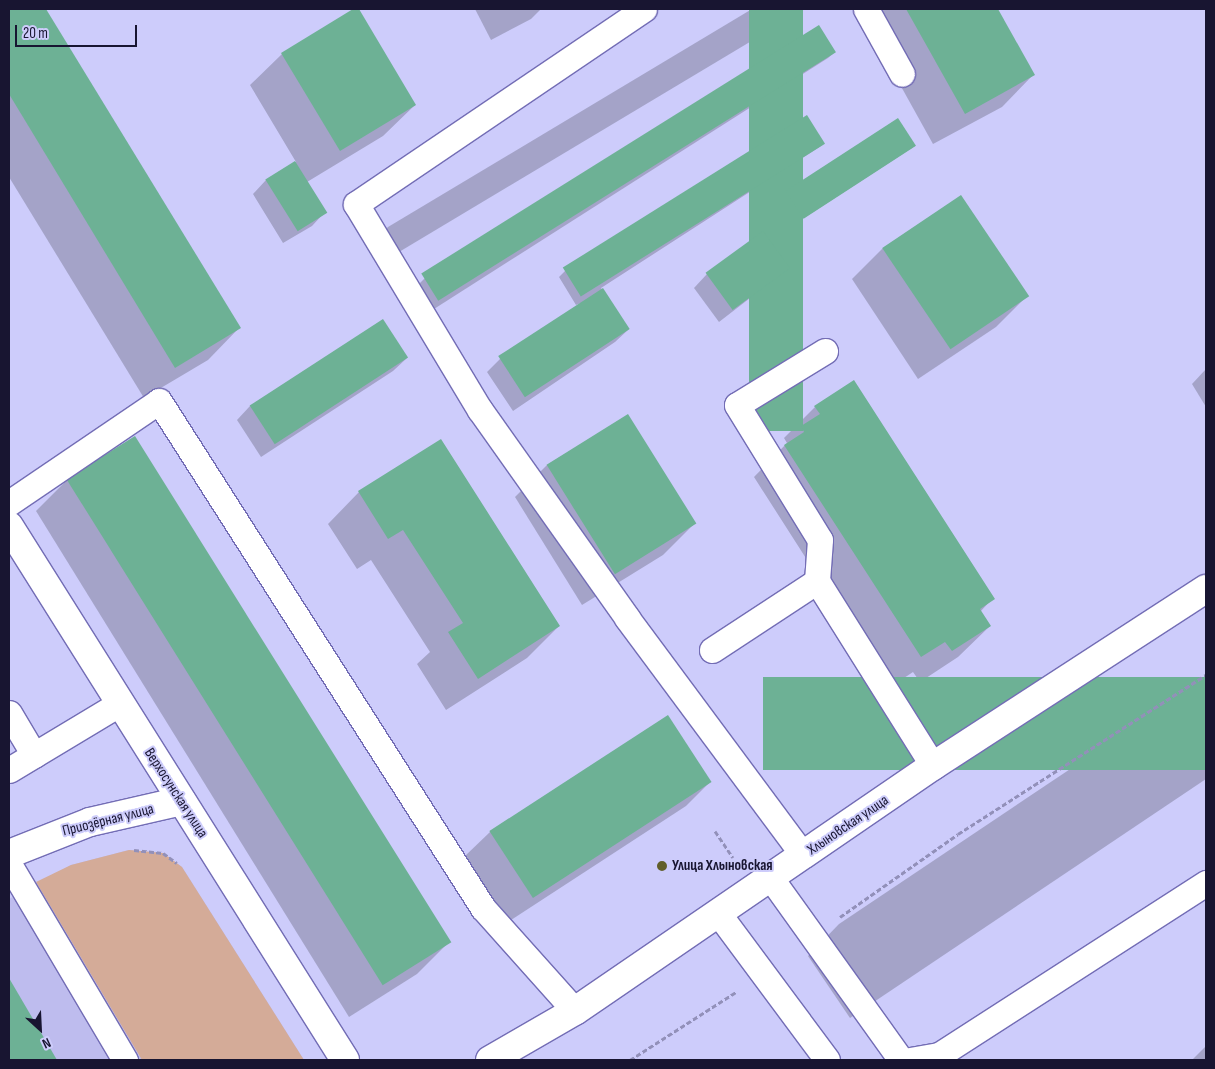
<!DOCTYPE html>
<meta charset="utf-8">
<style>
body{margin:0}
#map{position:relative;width:1215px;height:1069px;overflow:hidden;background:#cdccfb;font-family:"Sofia Sans Condensed",sans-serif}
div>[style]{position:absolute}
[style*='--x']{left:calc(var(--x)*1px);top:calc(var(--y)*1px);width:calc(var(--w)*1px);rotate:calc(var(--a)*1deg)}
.built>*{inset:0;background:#bebcee}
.green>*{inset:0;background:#d4ab98}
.shadow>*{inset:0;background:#0003;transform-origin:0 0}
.building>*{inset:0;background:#6db195;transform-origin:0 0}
.path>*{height:3px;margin-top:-1.5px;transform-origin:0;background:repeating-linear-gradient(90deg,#9290b9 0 5px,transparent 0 7.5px)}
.roads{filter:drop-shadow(1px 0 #736db5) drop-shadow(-1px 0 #736db5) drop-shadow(0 1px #736db5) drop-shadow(0 -1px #736db5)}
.service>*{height:25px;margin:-12.5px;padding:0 12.5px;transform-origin:12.5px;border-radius:12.5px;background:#fff}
.minor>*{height:28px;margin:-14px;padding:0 14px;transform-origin:14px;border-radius:14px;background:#fff}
.dots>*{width:14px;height:14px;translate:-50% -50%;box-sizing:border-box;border:2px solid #cdccfb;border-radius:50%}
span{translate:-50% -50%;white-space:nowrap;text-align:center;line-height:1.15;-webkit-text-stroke:4px #cdccfb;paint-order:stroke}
.street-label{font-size:15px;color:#181531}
.poi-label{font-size:15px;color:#181531;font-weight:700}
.left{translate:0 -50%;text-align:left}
.frame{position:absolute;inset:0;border:10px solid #181531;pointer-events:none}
.north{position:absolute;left:15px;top:1004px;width:50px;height:50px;-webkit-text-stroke:4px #cdccfb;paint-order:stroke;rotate:155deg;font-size:14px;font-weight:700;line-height:20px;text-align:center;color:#181531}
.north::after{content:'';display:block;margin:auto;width:18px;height:22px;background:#181531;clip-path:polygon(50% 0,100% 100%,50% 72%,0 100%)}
.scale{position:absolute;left:15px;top:25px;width:122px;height:22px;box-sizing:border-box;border:2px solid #181531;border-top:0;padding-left:6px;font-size:15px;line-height:18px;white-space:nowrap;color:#181531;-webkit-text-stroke:4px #cdccfb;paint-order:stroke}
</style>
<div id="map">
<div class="built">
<i style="clip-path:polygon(129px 850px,163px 853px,182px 867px,304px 1060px,9px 1060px,9px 899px,71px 865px)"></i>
</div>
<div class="green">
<i style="clip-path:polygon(129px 850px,163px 853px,182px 867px,304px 1060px,142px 1060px,36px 882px,71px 865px)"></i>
</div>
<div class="shadow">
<i style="clip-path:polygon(9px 9px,44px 9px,239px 328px,208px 360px,144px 398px,9px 177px)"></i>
<i style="clip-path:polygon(357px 9px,415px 105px,383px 136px,307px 182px,325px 212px,312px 226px,283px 243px,253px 194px,266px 180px,296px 162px,250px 85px,282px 54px)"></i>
<i style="clip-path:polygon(475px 9px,541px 9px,531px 19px,491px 40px)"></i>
<i style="clip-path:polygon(752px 9px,805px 9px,394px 255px,381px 234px,388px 227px)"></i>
<i style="clip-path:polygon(858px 9px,996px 9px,1033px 75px,1002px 107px,933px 144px)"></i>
<i style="clip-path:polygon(819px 27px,835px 52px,828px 58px,434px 309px,418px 285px,425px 278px)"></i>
<i style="left:898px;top:120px;width:31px;height:142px;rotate:57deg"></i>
<i style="clip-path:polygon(824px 144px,601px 288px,629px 329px,615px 342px,513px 411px,487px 372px,500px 359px,586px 301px,576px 305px,559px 277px,565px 271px)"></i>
<i style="clip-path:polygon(961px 196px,1027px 296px,996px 327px,918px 379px,852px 279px,883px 248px)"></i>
<i style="clip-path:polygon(789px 268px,719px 322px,694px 288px,707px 274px)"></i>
<i style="clip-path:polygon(382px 321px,407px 358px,393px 371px,261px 457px,237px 420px,250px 406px)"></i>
<i style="clip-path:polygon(1206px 369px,1206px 407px,1192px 384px)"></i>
<i style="clip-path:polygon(815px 407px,993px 598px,980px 612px,990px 626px,958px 657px,920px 682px,913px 672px,889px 688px,754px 477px,787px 443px,784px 438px)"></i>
<i style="clip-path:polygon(628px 416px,694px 524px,663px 555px,582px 605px,515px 497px,547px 465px)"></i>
<i style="clip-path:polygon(67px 480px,448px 943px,417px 974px,349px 1017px,36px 511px)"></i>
<i style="clip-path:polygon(359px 492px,559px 626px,527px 658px,446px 710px,417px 664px,430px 652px,371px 560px,357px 569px,328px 524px)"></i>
<i style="clip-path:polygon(1206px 678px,1206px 779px,850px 1018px,808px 956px,839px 924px)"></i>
<i style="clip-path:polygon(710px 782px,686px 806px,508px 922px,465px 856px,490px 832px)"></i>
<i style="clip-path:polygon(9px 980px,55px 1060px,9px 1060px)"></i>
<i style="clip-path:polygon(1206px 1046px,1206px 1060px,1192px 1060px)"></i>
</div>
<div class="building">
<i style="clip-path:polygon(9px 9px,46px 9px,241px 328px,175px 368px,9px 94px)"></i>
<i style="clip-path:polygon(353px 9px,359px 9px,416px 105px,340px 151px,281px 53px)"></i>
<i style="left:749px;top:9px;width:54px;height:422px"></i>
<i style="clip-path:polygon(906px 9px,998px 9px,1035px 75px,965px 114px)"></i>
<i style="left:819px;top:25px;width:32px;height:469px;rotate:58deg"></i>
<i style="left:807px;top:115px;width:34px;height:288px;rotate:58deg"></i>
<i style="left:898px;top:118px;width:33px;height:134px;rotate:57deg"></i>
<i style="left:295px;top:161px;width:61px;height:35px;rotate:58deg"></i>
<i style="left:961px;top:195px;width:122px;height:95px;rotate:56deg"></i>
<i style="left:763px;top:231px;width:46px;height:71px;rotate:54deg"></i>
<i style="left:603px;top:288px;width:49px;height:125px;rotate:57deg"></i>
<i style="left:383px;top:319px;width:46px;height:159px;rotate:57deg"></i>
<i style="clip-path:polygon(854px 380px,995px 599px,980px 609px,991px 626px,952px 651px,945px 642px,921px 657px,784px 445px,804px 432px,801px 426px,820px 414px,814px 406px)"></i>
<i style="left:628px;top:414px;width:129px;height:96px;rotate:58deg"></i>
<i style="left:135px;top:436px;width:597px;height:81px;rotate:58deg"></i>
<i style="clip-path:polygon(441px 439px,560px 626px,478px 679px,448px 632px,463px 623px,403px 530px,388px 539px,358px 491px)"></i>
<i style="left:1206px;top:677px;width:93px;height:443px;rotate:90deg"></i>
<i style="left:668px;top:715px;width:80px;height:213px;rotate:57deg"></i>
<i style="clip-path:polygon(9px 978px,57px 1060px,9px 1060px)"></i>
</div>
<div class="path">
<i style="--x:715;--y:831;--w:32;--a:56"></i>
<i style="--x:134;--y:850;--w:29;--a:6"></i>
<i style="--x:163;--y:853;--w:17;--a:36"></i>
<i style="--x:840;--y:917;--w:144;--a:-35.1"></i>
<i style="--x:958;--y:834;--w:295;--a:-32.7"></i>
<i style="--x:630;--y:1060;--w:126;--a:-32.7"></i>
</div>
<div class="roads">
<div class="service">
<i style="--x:644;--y:9;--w:348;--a:145.9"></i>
<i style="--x:356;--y:204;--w:240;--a:59"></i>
<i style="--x:480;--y:410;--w:255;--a:54.7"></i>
<i style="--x:627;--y:618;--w:295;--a:53.4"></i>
<i style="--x:866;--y:9;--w:74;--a:61"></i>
<i style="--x:825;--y:351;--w:103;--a:148.5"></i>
<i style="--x:737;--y:405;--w:158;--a:58.4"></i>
<i style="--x:820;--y:540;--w:41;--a:94.2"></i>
<i style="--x:817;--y:581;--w:218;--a:57.9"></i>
<i style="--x:9;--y:503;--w:181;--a:-34.2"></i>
<i style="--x:159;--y:401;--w:602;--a:57.42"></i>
<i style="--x:483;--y:908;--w:138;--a:48.2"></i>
<i style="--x:712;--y:650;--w:126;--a:-33.3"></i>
<i style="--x:9;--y:713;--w:49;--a:59.2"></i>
<i style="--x:9;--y:770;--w:128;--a:-31"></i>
<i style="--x:9;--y:864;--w:228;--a:59.4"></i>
<i style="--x:770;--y:877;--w:225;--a:54.4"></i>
<i style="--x:718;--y:913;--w:183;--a:53.4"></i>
<i style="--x:910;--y:1060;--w:29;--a:-10"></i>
<i style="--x:939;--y:1055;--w:318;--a:-32.8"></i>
</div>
<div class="minor">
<i style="--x:9;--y:526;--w:631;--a:57.82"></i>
<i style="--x:9;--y:854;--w:87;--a:-21.6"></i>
<i style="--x:90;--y:822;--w:94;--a:-12.9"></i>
<i style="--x:490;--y:1060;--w:98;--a:-30"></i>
<i style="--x:575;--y:1011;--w:434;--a:-34.4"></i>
<i style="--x:933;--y:766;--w:325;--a:-33"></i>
</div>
</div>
<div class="dots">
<i style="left:662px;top:866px;background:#615e2a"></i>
</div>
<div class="street-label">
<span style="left:176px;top:793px;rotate:57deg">Верхосунская улица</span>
<span style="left:108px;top:820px;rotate:-14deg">Приозёрная улица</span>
<span style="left:848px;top:825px;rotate:-34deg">Хлыновская улица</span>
</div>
<div class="poi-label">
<span class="left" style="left:672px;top:866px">Улица Хлыновская</span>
</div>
<div class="frame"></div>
<div class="north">N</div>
<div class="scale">20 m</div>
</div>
